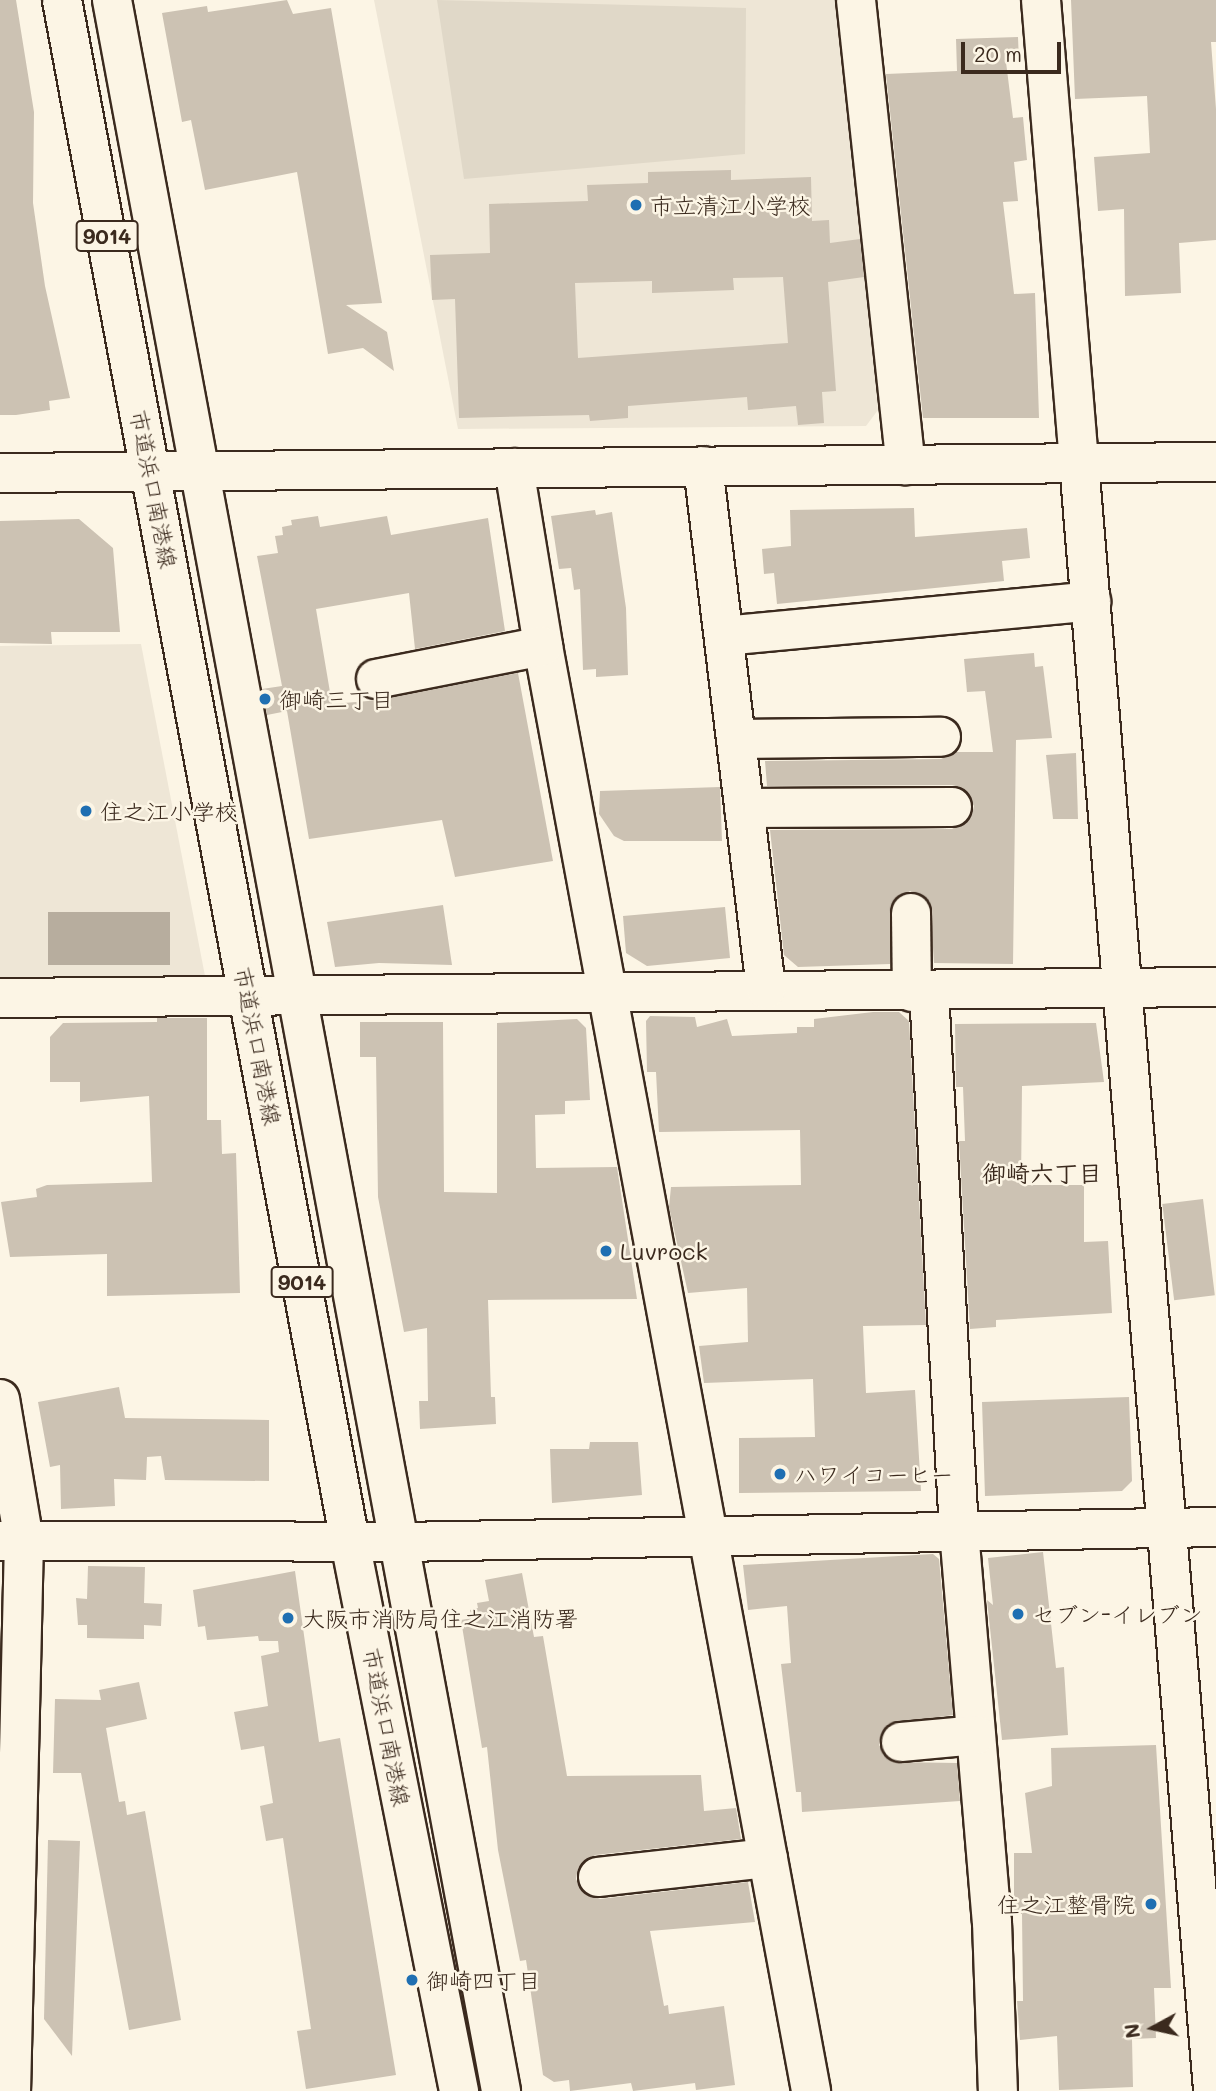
<!DOCTYPE html>
<meta charset="utf-8">
<style>
body{margin:0}
#map{position:relative;width:1216px;height:2091px;overflow:hidden;background:#fcf5e5;font-family:Mali,"Klee One",sans-serif}
div>[style]{position:absolute}
[style*='--x']{left:calc(var(--x)*1px);top:calc(var(--y)*1px);width:calc(var(--w)*1px);rotate:calc(var(--a)*1deg)}
.built>*{inset:0;background:#eee6d6}
.green>*{inset:0;background:#e0d8c8}
.water>*{inset:0;background:#b7ad9e;transform-origin:0 0}
.building>*{inset:0;background:#ccc2b3;transform-origin:0 0}
.roads{filter:drop-shadow(2px 0 #3b2a1e) drop-shadow(-2px 0 #3b2a1e) drop-shadow(0 2px #3b2a1e) drop-shadow(0 -2px #3b2a1e)}
.minor>*{height:38px;margin:-19px;padding:0 19px;transform-origin:19px;border-radius:19px;background:#fcf5e5}
.tertiary>*{height:38px;margin:-19px;padding:0 19px;transform-origin:19px;border-radius:19px;background:#fcf5e5}
.primary>*{height:38px;margin:-19px;padding:0 19px;transform-origin:19px;border-radius:19px;background:#fcf5e5}
.dots>*{width:19px;height:19px;translate:-50% -50%;box-sizing:border-box;border:4px solid #fcf5e5;border-radius:50%}
span{translate:-50% -50%;white-space:nowrap;text-align:center;line-height:1.15;-webkit-text-stroke:5px #fcf5e5;paint-order:stroke}
.shield-label span{padding:2px 5px;background:#fcf5e5;border:2px solid;border-radius:5px;-webkit-text-stroke-width:0}
.shield-label{font-size:21px;color:#3b2a1e;font-weight:700}
.poi-label{font-size:23px;color:#3b2a1e}
.left{translate:0 -50%;text-align:left}
.right{translate:-100% -50%;text-align:right}
.street-label{font-size:23px;color:#3b2a1e}
.neighbourhood-label{font-size:24px;color:#3b2a1e;font-weight:700}
.north{position:absolute;left:1118px;top:1993px;width:70px;height:70px;-webkit-text-stroke:5px #fcf5e5;paint-order:stroke;rotate:262deg;font-size:19px;font-weight:700;line-height:28px;text-align:center;color:#3b2a1e}
.north::after{content:'';display:block;margin:auto;width:24px;height:32px;background:#3b2a1e;clip-path:polygon(50% 0,100% 100%,50% 72%,0 100%)}
.scale{position:absolute;left:961px;top:42px;width:100px;height:32px;box-sizing:border-box;border:4px solid #3b2a1e;border-top:0;padding-left:9px;font-size:21px;line-height:24px;white-space:nowrap;color:#3b2a1e;-webkit-text-stroke:5px #fcf5e5;paint-order:stroke}
</style>
<div id="map">
<div class="built">
<i style="clip-path:polygon(374px 0,839px 0,878px 410px,866px 426px,458px 429px)"></i>
<i style="clip-path:polygon(141px 644px,205px 976px,0 977px,0 646px)"></i>
</div>
<div class="green">
<i style="clip-path:polygon(437px 0,746px 8px,745px 154px,464px 179px)"></i>
</div>
<div class="water">
<i style="left:48px;top:912px;width:122px;height:53px"></i>
</div>
<div class="building">
<i style="clip-path:polygon(0 0,16px 0,34px 112px,33px 203px,45px 286px,70px 398px,49px 401px,50px 410px,16px 415px,0 415px)"></i>
<i style="clip-path:polygon(287px 0,293px 14px,331px 8px,382px 303px,346px 305px,387px 332px,394px 371px,363px 348px,328px 354px,297px 172px,205px 190px,191px 120px,182px 122px,162px 13px,207px 6px,208px 12px)"></i>
<i style="clip-path:polygon(1071px 0,1216px 0,1216px 42px,1211px 42px,1216px 109px,1216px 240px,1179px 243px,1181px 293px,1125px 296px,1124px 209px,1098px 211px,1094px 157px,1150px 153px,1147px 96px,1075px 99px)"></i>
<i style="clip-path:polygon(1018px 37px,1019px 62px,1006px 62px,1013px 118px,1023px 117px,1027px 160px,1014px 162px,1018px 201px,1003px 202px,1014px 294px,1035px 293px,1039px 418px,923px 418px,886px 74px,957px 71px,956px 39px)"></i>
<i style="clip-path:polygon(evenodd,731px 170px,731px 180px,811px 177px,812px 221px,829px 220px,830px 243px,860px 239px,864px 277px,828px 282px,836px 391px,822px 392px,824px 423px,798px 425px,796px 406px,748px 410px,747px 397px,628px 406px,628px 418px,590px 421px,589px 415px,459px 418px,455px 299px,432px 300px,430px 255px,490px 253px,489px 204px,588px 201px,587px 185px,648px 183px,648px 172px,731px 170px,783px 277px,788px 343px,578px 358px,575px 283px,652px 281px,652px 293px,734px 290px,733px 278px,783px 277px)"></i>
<i style="clip-path:polygon(914px 508px,915px 537px,1027px 528px,1030px 558px,1002px 561px,1004px 581px,777px 604px,774px 573px,764px 574px,762px 549px,791px 546px,790px 510px)"></i>
<i style="clip-path:polygon(595px 510px,596px 515px,612px 512px,626px 608px,628px 675px,596px 677px,596px 669px,583px 670px,580px 589px,574px 590px,571px 568px,559px 569px,551px 516px)"></i>
<i style="clip-path:polygon(318px 516px,320px 527px,387px 516px,391px 535px,488px 518px,505px 631px,415px 649px,409px 593px,316px 609px,332px 704px,380px 700px,518px 673px,553px 861px,455px 877px,442px 820px,309px 839px,287px 711px,267px 715px,262px 689px,282px 686px,257px 556px,278px 553px,275px 536px,283px 535px,282px 527px,292px 525px,291px 520px)"></i>
<i style="clip-path:polygon(79px 519px,113px 548px,120px 632px,51px 632px,52px 644px,0 643px,0 521px)"></i>
<i style="clip-path:polygon(1034px 653px,1035px 667px,1043px 666px,1052px 738px,1016px 740px,1013px 964px,934px 963px,930px 902px,910px 891px,892px 903px,890px 964px,798px 967px,784px 955px,770px 830px,952px 829px,971px 818px,974px 806px,963px 788px,952px 785px,767px 786px,765px 761px,941px 759px,956px 752px,993px 752px,985px 691px,967px 692px,964px 659px)"></i>
<i style="clip-path:polygon(1076px 753px,1078px 819px,1053px 819px,1046px 755px)"></i>
<i style="clip-path:polygon(720px 787px,722px 841px,624px 841px,614px 836px,599px 814px,600px 791px)"></i>
<i style="clip-path:polygon(443px 905px,452px 965px,379px 963px,335px 967px,327px 922px)"></i>
<i style="clip-path:polygon(725px 907px,730px 958px,647px 966px,626px 953px,623px 916px)"></i>
<i style="clip-path:polygon(873px 1012px,899px 1012px,909px 1021px,926px 1325px,863px 1326px,866px 1393px,915px 1390px,921px 1491px,739px 1493px,739px 1438px,815px 1437px,813px 1379px,704px 1383px,699px 1346px,748px 1342px,747px 1288px,688px 1293px,669px 1207px,671px 1187px,801px 1185px,800px 1130px,659px 1132px,656px 1072px,647px 1072px,646px 1021px,650px 1016px,695px 1017px,697px 1027px,727px 1019px,732px 1036px,797px 1033px,797px 1027px,814px 1027px,814px 1019px)"></i>
<i style="clip-path:polygon(157px 1018px,207px 1018px,207px 1120px,221px 1120px,222px 1154px,236px 1153px,240px 1293px,107px 1296px,107px 1254px,10px 1257px,1px 1202px,37px 1197px,36px 1189px,47px 1185px,152px 1182px,149px 1096px,80px 1102px,80px 1082px,50px 1082px,50px 1037px,63px 1023px,157px 1022px)"></i>
<i style="clip-path:polygon(577px 1019px,586px 1028px,590px 1100px,565px 1101px,565px 1114px,535px 1115px,536px 1168px,617px 1167px,637px 1299px,488px 1300px,491px 1397px,495px 1397px,496px 1424px,420px 1429px,419px 1401px,428px 1401px,427px 1328px,404px 1332px,378px 1197px,376px 1057px,360px 1057px,360px 1022px,443px 1022px,444px 1192px,497px 1193px,497px 1023px)"></i>
<i style="clip-path:polygon(1096px 1023px,1104px 1082px,1022px 1086px,1021px 1185px,1084px 1185px,1084px 1242px,1108px 1241px,1112px 1313px,996px 1320px,996px 1327px,970px 1329px,959px 1141px,965px 1141px,963px 1087px,956px 1087px,955px 1024px)"></i>
<i style="left:1203px;top:1199px;width:97px;height:41px;rotate:83deg"></i>
<i style="clip-path:polygon(119px 1387px,125px 1418px,269px 1420px,269px 1481px,165px 1480px,161px 1456px,147px 1457px,146px 1480px,114px 1479px,115px 1506px,61px 1509px,60px 1465px,50px 1467px,38px 1402px)"></i>
<i style="clip-path:polygon(1129px 1397px,1132px 1481px,1122px 1491px,985px 1496px,982px 1402px)"></i>
<i style="clip-path:polygon(590px 1442px,638px 1442px,642px 1495px,552px 1503px,550px 1449px,589px 1449px)"></i>
<i style="clip-path:polygon(1043px 1552px,1056px 1668px,1064px 1667px,1068px 1735px,1002px 1740px,987px 1600px,993px 1605px,988px 1558px)"></i>
<i style="clip-path:polygon(933px 1554px,939px 1559px,953px 1715px,889px 1724px,879px 1745px,893px 1762px,957px 1763px,960px 1801px,802px 1812px,801px 1792px,796px 1792px,781px 1664px,791px 1663px,787px 1606px,748px 1610px,743px 1565px)"></i>
<i style="clip-path:polygon(88px 1566px,145px 1567px,144px 1603px,162px 1604px,161px 1626px,144px 1625px,144px 1639px,87px 1638px,87px 1625px,78px 1625px,76px 1598px,87px 1599px)"></i>
<i style="clip-path:polygon(295px 1571px,319px 1742px,340px 1738px,396px 2075px,306px 2089px,297px 2031px,311px 2029px,283px 1838px,266px 1841px,260px 1806px,273px 1803px,264px 1746px,241px 1750px,234px 1712px,268px 1706px,261px 1656px,279px 1652px,278px 1641px,259px 1641px,258px 1636px,207px 1640px,205px 1626px,198px 1627px,193px 1590px)"></i>
<i style="clip-path:polygon(522px 1573px,534px 1637px,543px 1636px,567px 1776px,701px 1775px,704px 1811px,736px 1808px,741px 1839px,595px 1855px,578px 1868px,576px 1879px,581px 1890px,600px 1899px,748px 1882px,755px 1922px,650px 1931px,664px 2006px,668px 2005px,669px 2014px,724px 2006px,735px 2085px,696px 2090px,695px 2083px,633px 2091px,631px 2083px,570px 2091px,569px 2080px,554px 2082px,543px 2075px,526px 1960px,520px 1961px,498px 1850px,487px 1747px,482px 1748px,461px 1620px,472px 1618px,470px 1610px,478px 1608px,477px 1603px,489px 1601px,485px 1580px)"></i>
<i style="clip-path:polygon(139px 1682px,147px 1719px,106px 1728px,119px 1802px,125px 1801px,127px 1815px,145px 1811px,181px 2020px,129px 2030px,81px 1773px,53px 1773px,55px 1699px,101px 1700px,99px 1690px)"></i>
<i style="clip-path:polygon(1156px 1745px,1171px 1988px,1154px 1988px,1156px 2038px,1132px 2039px,1133px 2087px,1059px 2090px,1057px 2036px,1020px 2040px,1017px 2001px,1023px 2001px,1022px 1914px,1014px 1914px,1014px 1853px,1032px 1853px,1025px 1793px,1052px 1786px,1051px 1748px)"></i>
<i style="clip-path:polygon(48px 1840px,80px 1841px,72px 2056px,44px 2019px)"></i>
</div>
<div class="roads">
<div class="minor">
<i style="--x:856;--y:0;--w:468;--a:83.9"></i>
<i style="--x:1041;--y:0;--w:465;--a:85.3"></i>
<i style="--x:514;--y:468;--w:180;--a:80.7"></i>
<i style="--x:543;--y:646;--w:1470;--a:79.49"></i>
<i style="--x:724;--y:636;--w:369;--a:-5.4"></i>
<i style="--x:376;--y:679;--w:170;--a:-11.2"></i>
<i style="--x:736;--y:739;--w:205;--a:-0.6"></i>
<i style="--x:744;--y:808;--w:208;--a:-0.3"></i>
<i style="--x:911;--y:913;--w:79;--a:89.3"></i>
<i style="--x:929;--y:992;--w:540;--a:86.81"></i>
<i style="--x:959;--y:1531;--w:392;--a:85.2"></i>
<i style="--x:992;--y:1922;--w:169;--a:88"></i>
<i style="--x:0;--y:998;--w:1216;--a:-0.52"></i>
<i style="--x:0;--y:1399;--w:144;--a:80.4"></i>
<i style="--x:24;--y:1541;--w:550;--a:91.35"></i>
<i style="--x:0;--y:1541;--w:400;--a:0.1"></i>
<i style="--x:901;--y:1742;--w:75;--a:-5.3"></i>
<i style="--x:598;--y:1877;--w:171;--a:-6.4"></i>
</div>
<div class="tertiary">
<i style="--x:1079;--y:463;--w:1634;--a:85.29"></i>
<i style="--x:703;--y:466;--w:527;--a:83.13"></i>
<i style="--x:0;--y:473;--w:1216;--a:-0.52"></i>
<i style="--x:400;--y:1542;--w:816;--a:-1.05"></i>
</div>
<div class="primary">
<i style="--x:62;--y:0;--w:1569;--a:79.42"></i>
<i style="--x:350;--y:1542;--w:560;--a:78.77"></i>
<i style="--x:112;--y:0;--w:2127;--a:79.46"></i>
</div>
</div>
<div class="dots">
<i style="left:636px;top:205px;background:#1f6fb2"></i>
<i style="left:265px;top:699px;background:#1f6fb2"></i>
<i style="left:86px;top:811px;background:#1f6fb2"></i>
<i style="left:606px;top:1251px;background:#1f6fb2"></i>
<i style="left:780px;top:1474px;background:#1f6fb2"></i>
<i style="left:1018px;top:1614px;background:#1f6fb2"></i>
<i style="left:288px;top:1618px;background:#1f6fb2"></i>
<i style="left:1151px;top:1904px;background:#1f6fb2"></i>
<i style="left:412px;top:1980px;background:#1f6fb2"></i>
</div>
<div class="shield-label">
<span style="left:107px;top:236px">9014</span>
<span style="left:302px;top:1282px">9014</span>
</div>
<div class="poi-label">
<span class="left" style="left:650px;top:205px">市立清江小学校</span>
<span class="left" style="left:279px;top:699px">御崎三丁目</span>
<span class="left" style="left:100px;top:811px">住之江小学校</span>
<span class="left" style="left:620px;top:1251px">Luvrock</span>
<span class="left" style="left:794px;top:1474px">ハワイコーヒー</span>
<span class="left" style="left:1032px;top:1614px">セブン-イレブン</span>
<span class="left" style="left:302px;top:1618px">大阪市消防局住之江消防署</span>
<span class="right" style="left:1135px;top:1904px">住之江整骨院</span>
<span class="left" style="left:426px;top:1980px">御崎四丁目</span>
</div>
<div class="street-label">
<span style="left:154px;top:489px;rotate:79deg">市道浜口南港線</span>
<span style="left:258px;top:1046px;rotate:79deg">市道浜口南港線</span>
<span style="left:387px;top:1727px;rotate:79deg">市道浜口南港線</span>
</div>
<div class="neighbourhood-label">
<span style="left:1042px;top:1173px">御崎六丁目</span>
</div>
<div class="north">N</div>
<div class="scale">20 m</div>
</div>
